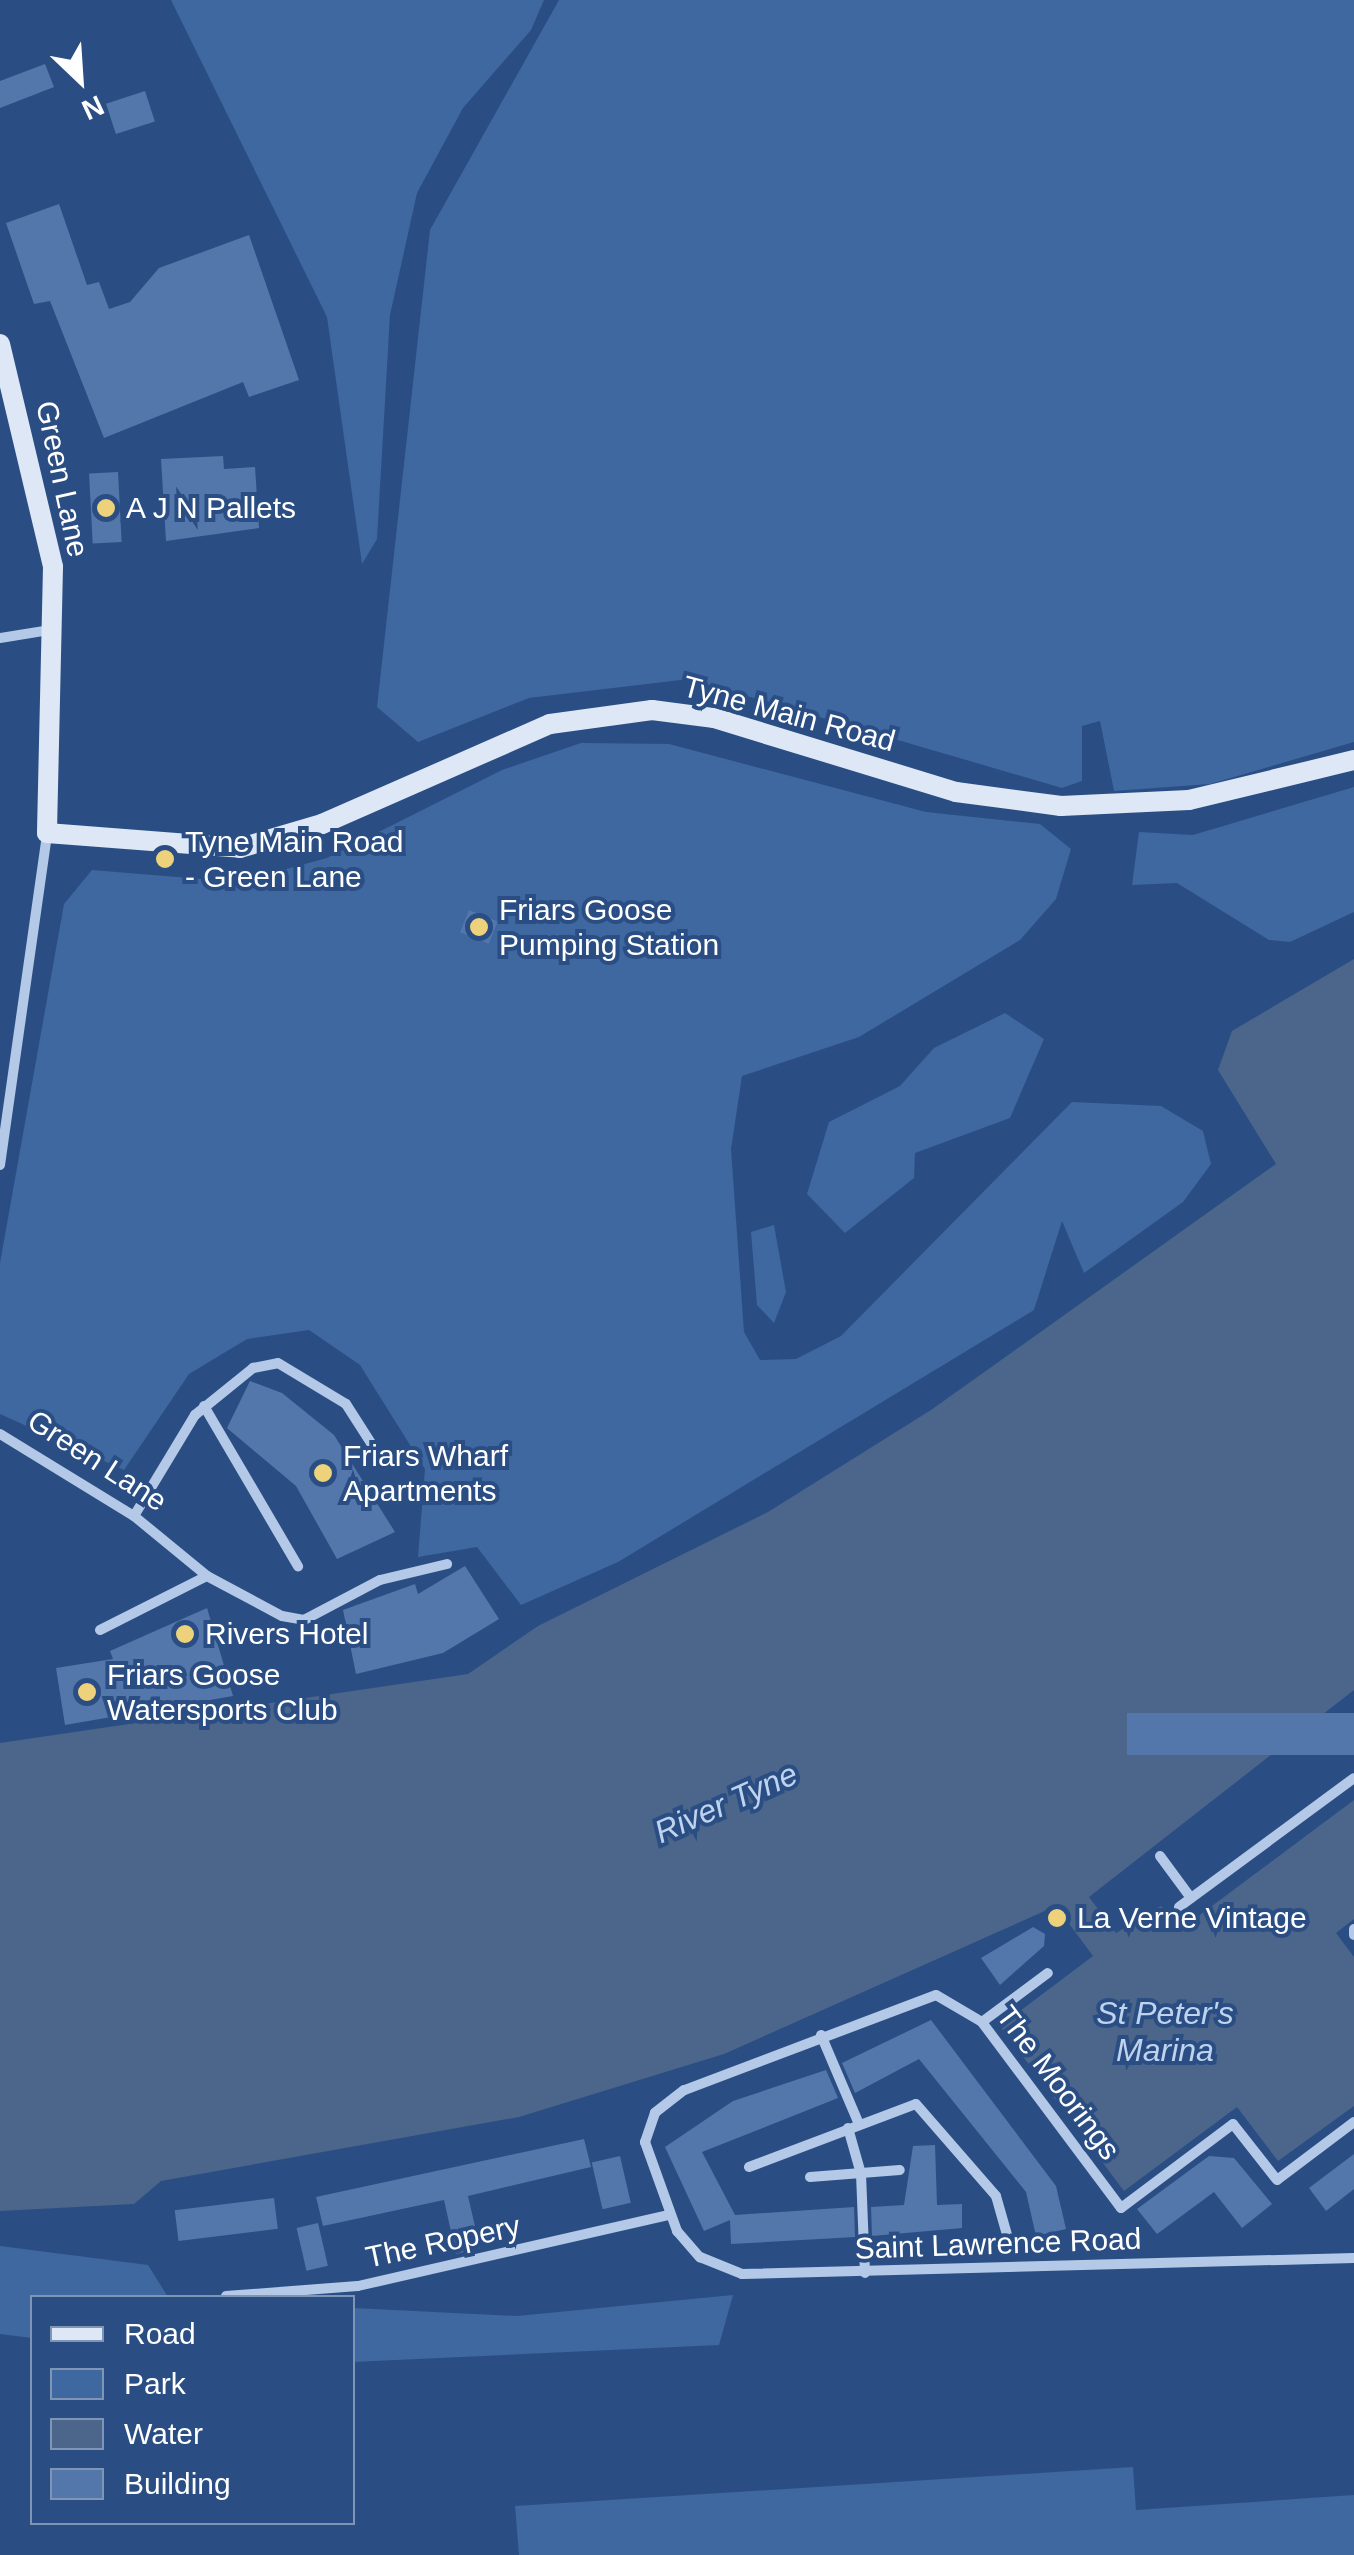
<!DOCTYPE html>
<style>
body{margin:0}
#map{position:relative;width:1354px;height:2555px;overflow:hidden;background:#2a4e84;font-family:Helvetica,sans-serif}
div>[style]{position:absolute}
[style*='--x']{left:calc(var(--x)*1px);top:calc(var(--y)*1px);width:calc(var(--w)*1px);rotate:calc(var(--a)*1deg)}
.green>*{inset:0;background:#3f67a0}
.water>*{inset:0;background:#4b658b}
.building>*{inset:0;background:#5377ab;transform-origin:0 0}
.street>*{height:10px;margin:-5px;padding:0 5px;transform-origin:5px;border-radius:5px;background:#b4c9e7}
.secondary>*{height:20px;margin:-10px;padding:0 10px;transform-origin:10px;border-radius:10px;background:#dde7f6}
.dots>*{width:28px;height:28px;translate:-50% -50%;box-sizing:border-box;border:5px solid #2a4e84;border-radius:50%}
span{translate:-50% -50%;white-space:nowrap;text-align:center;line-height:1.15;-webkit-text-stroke:8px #2a4e84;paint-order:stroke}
.street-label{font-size:30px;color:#fff}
.poi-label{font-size:30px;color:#fff}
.left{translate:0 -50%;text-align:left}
.water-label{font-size:32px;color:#bfd3ee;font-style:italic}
.legend{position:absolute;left:30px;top:2295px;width:325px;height:230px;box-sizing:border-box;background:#2a4e84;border:2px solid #7f95b5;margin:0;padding:12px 18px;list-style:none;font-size:30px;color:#fff}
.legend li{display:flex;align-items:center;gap:20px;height:50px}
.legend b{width:50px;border:2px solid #7f95b5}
.north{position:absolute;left:30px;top:30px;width:100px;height:100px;-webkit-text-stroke:8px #2a4e84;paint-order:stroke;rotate:155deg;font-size:28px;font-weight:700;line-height:40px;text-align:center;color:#fff}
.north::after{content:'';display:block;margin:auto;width:35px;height:45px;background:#fff;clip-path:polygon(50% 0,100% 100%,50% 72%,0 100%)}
</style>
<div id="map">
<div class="green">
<i style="clip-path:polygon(171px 0,544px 0,531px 30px,463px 108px,417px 193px,390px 315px,377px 539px,362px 564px,327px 317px)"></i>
<i style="clip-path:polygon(559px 0,1354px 0,1354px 742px,1210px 784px,1114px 791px,1100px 721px,1082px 726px,1082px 781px,1062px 788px,689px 679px,529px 698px,418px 742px,377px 707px,430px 230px)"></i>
<i style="clip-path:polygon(581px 743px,669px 744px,926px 812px,1040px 824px,1071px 849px,1056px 899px,1020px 940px,859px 1037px,742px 1076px,731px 1149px,744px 1332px,760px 1360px,796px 1359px,841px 1336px,1072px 1102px,1161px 1106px,1203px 1131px,1211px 1164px,1183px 1202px,1084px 1273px,1062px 1221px,1034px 1310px,618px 1562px,521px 1605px,477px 1547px,418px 1557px,425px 1469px,360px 1365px,309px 1330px,247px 1339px,189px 1374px,124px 1470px,0 1414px,0 1263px,64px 904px,92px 870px,238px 882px,327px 858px,502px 770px)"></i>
<i style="clip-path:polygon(1354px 787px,1354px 912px,1290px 942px,1269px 940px,1177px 883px,1132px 885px,1139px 832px,1193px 835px)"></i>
<i style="clip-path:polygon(1005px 1013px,1044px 1039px,1010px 1118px,915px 1153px,914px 1178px,845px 1233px,807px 1194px,829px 1122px,900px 1086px,934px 1048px)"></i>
<i style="clip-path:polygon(774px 1225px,786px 1292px,774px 1323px,757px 1305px,751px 1232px)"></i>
<i style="clip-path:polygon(0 2246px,148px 2265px,168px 2297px,32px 2298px,32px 2338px,0 2334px)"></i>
<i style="clip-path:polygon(733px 2295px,719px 2345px,353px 2362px,353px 2308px,517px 2316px)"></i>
<i style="clip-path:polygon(1133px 2467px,1136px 2510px,1354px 2495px,1354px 2555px,519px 2555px,515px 2506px)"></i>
</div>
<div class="water">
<i style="clip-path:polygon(1354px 959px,1354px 1690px,1089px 1897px,1116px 1933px,1161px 1906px,1181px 1929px,1354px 1800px,1354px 1919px,1336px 1933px,1354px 1957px,1354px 2106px,1278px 2161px,1237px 2107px,1124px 2191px,1000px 2026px,1093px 1956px,1056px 1906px,724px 2054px,519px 2117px,161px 2181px,134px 2204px,0 2211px,0 1743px,468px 1674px,538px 1626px,768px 1512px,931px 1410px,1276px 1164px,1218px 1070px,1232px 1031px)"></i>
</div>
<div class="building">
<i style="clip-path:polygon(45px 64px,54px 87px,0 108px,0 81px)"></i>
<i style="left:145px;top:91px;width:32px;height:41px;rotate:72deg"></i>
<i style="clip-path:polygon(59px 204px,87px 285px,99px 282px,109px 309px,130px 302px,159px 268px,249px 235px,299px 380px,249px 397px,243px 382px,104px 438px,50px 301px,34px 304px,6px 223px)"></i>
<i style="clip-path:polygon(223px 456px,224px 469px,255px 467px,259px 528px,166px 541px,161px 459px)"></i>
<i style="left:118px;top:472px;width:70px;height:29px;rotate:87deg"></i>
<i style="left:469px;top:910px;width:31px;height:24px;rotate:22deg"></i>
<i style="clip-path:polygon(250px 1381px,282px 1393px,334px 1435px,395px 1532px,337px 1559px,296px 1486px,227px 1428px)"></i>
<i style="clip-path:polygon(465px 1566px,499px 1619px,443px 1653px,356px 1674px,343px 1610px,415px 1584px,418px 1594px)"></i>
<i style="clip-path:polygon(207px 1608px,233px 1696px,65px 1725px,56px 1668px,113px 1659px,110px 1651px)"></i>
<i style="left:1354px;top:1713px;width:42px;height:227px;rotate:90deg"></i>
<i style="clip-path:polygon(1033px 1927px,1045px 1934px,1044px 1946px,1000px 1985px,981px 1958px)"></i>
<i style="clip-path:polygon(931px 2020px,1056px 2186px,1066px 2229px,1036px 2236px,1026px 2192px,919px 2059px,855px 2093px,842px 2063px)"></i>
<i style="clip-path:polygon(826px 2070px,838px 2098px,702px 2152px,735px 2215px,854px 2207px,855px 2237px,731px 2244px,730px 2220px,704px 2231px,665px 2147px,733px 2101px)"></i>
<i style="clip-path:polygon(584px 2139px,591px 2167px,468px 2196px,480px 2248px,456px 2254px,444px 2200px,323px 2226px,316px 2197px)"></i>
<i style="clip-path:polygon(935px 2145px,937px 2205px,962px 2204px,962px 2228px,872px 2236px,871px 2207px,904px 2205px,913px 2146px)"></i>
<i style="clip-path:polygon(1354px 2154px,1354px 2189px,1326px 2211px,1309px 2188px)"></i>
<i style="left:620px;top:2156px;width:48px;height:29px;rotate:77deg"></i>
<i style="clip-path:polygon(1209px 2156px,1234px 2158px,1272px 2204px,1242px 2228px,1214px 2192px,1157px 2234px,1137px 2209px)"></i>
<i style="left:274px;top:2198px;width:31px;height:100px;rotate:83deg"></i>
<i style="left:318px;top:2223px;width:44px;height:22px;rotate:77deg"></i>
</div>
<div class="street">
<i style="--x:0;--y:638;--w:51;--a:-9.1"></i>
<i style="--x:0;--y:1165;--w:334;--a:-81.9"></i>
<i style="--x:204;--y:1406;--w:186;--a:59.6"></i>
<i style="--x:0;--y:1434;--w:157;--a:31.5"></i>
<i style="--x:134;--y:1516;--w:94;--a:39.4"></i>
<i style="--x:207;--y:1576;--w:85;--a:28.1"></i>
<i style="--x:282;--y:1616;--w:22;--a:10"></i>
<i style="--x:304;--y:1620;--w:86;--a:-27.8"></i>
<i style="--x:380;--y:1580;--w:69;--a:-13.4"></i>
<i style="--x:134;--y:1516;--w:118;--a:-58.9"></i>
<i style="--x:195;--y:1415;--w:75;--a:-39"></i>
<i style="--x:253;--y:1368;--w:25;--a:-11"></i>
<i style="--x:278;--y:1363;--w:79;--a:31.1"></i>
<i style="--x:346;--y:1404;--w:72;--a:57.4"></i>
<i style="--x:100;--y:1630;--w:120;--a:-26.8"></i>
<i style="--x:1160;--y:1856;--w:52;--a:53.6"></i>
<i style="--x:1179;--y:1907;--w:217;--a:-36.4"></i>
<i style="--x:1354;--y:1929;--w:6;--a:90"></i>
<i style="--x:982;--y:2022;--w:82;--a:-36.6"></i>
<i style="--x:821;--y:2035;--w:97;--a:66.9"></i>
<i style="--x:1354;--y:2122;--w:96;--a:143"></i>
<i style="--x:1277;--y:2180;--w:71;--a:-128.2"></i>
<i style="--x:1233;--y:2124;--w:140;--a:143.1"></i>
<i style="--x:1121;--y:2208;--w:232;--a:-126.8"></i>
<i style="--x:982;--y:2022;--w:53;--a:-149.6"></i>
<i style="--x:936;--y:1995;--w:269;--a:159.3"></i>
<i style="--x:684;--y:2090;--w:37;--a:142"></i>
<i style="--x:655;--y:2113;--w:31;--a:109"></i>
<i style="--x:645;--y:2142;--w:95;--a:70.2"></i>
<i style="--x:677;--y:2231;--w:35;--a:49"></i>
<i style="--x:700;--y:2257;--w:45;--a:22"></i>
<i style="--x:742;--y:2274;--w:612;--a:-1.5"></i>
<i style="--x:848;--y:2128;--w:48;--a:74.2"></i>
<i style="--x:861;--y:2174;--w:99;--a:87.7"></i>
<i style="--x:749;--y:2167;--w:178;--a:-20.7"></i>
<i style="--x:916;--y:2104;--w:122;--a:49"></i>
<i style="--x:996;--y:2196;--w:44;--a:74.1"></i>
<i style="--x:810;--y:2177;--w:90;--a:-4.4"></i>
<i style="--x:226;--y:2296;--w:132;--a:-4.3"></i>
<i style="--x:358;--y:2286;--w:318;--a:-12.9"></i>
</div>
<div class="secondary">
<i style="--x:0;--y:344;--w:229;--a:76.6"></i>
<i style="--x:53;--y:567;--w:266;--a:91.3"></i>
<i style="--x:47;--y:833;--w:194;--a:4.4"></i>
<i style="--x:240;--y:848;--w:85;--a:-16.3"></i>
<i style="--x:322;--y:824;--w:249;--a:-23.7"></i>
<i style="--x:550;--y:724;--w:103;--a:-7.8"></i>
<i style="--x:652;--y:710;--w:63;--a:7.4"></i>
<i style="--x:714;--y:718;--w:253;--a:17"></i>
<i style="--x:956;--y:792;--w:106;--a:7.6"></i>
<i style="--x:1061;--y:806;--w:128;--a:-2.7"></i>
<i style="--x:1189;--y:800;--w:170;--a:-13.6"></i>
</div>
<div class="dots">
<i style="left:106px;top:508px;background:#edd17b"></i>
<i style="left:165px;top:859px;background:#edd17b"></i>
<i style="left:479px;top:927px;background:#edd17b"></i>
<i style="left:323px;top:1473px;background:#edd17b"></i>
<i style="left:185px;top:1634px;background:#edd17b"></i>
<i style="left:87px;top:1692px;background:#edd17b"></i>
<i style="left:1057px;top:1918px;background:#edd17b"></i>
</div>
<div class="street-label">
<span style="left:62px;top:479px;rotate:78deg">Green Lane</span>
<span style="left:789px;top:714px;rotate:15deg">Tyne Main Road</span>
<span style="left:97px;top:1461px;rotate:33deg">Green Lane</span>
<span style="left:1058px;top:2083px;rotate:53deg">The Moorings</span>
<span style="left:443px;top:2242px;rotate:-12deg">The Ropery</span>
<span style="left:998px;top:2244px;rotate:-2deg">Saint Lawrence Road</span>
</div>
<div class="poi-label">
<span class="left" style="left:126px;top:508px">A J N Pallets</span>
<span class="left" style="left:185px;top:859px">Tyne Main Road<br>- Green Lane</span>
<span class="left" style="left:499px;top:927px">Friars Goose<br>Pumping Station</span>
<span class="left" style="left:343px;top:1473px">Friars Wharf<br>Apartments</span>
<span class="left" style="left:205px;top:1634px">Rivers Hotel</span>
<span class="left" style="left:107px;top:1692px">Friars Goose<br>Watersports Club</span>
<span class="left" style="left:1077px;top:1918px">La Verne Vintage</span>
</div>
<div class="water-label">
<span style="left:726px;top:1803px;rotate:-24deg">River Tyne</span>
<span style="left:1165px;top:2032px">St Peter's<br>Marina</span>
</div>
<ul class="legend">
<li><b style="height:12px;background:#dde7f6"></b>Road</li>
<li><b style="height:28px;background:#3f67a0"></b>Park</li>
<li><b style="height:28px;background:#4b658b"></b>Water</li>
<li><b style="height:28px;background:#5377ab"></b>Building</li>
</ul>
<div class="north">N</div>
</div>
